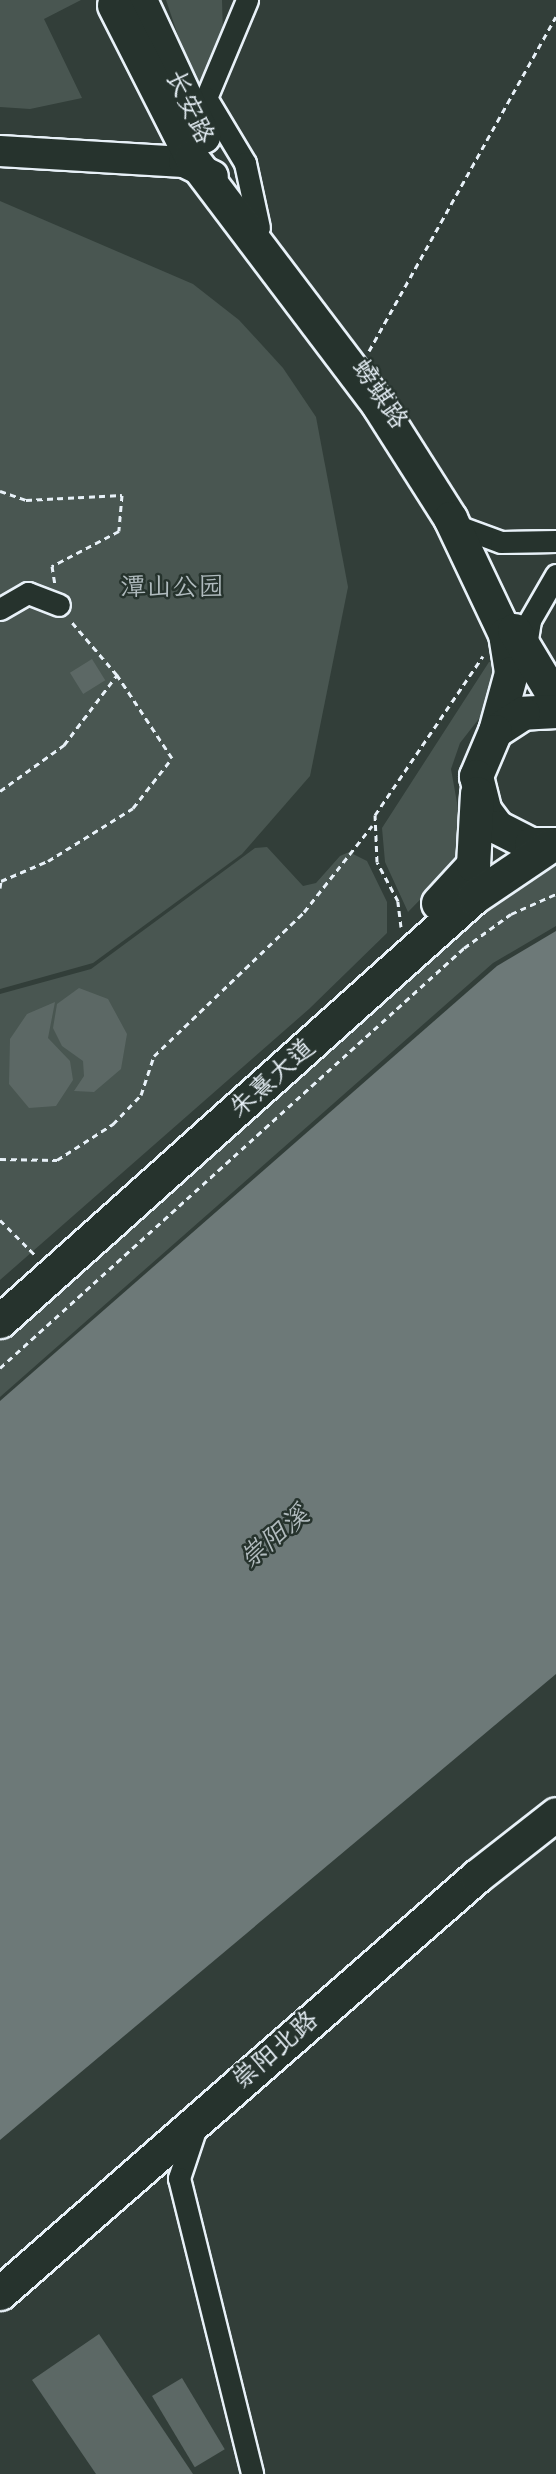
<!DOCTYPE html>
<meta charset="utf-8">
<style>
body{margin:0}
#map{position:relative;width:556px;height:2474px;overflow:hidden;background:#323e39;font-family:Caveat,"LXGW WenKai TC",sans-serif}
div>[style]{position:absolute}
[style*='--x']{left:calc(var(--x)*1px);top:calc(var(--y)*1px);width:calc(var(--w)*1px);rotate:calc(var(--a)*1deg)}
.green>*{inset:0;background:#495651}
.water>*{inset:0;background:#6d7978}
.building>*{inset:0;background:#5c6865;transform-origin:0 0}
.path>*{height:3px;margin-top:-1.5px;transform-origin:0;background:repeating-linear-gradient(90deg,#e8f1f8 0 6px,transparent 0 10.5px)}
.roads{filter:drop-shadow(2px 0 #e8f1f8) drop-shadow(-2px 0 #e8f1f8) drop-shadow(0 2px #e8f1f8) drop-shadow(0 -2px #e8f1f8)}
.street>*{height:21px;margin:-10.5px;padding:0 10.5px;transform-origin:10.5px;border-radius:10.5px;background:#26332d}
.secondary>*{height:30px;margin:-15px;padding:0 15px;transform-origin:15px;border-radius:15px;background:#26332d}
.primary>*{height:33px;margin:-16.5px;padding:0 16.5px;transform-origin:16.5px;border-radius:16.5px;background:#26332d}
.highway>*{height:33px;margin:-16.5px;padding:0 16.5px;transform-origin:16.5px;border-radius:16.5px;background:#26332d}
span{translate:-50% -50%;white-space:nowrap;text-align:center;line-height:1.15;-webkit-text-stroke:5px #26332d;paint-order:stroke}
.street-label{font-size:26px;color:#e8f1f8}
.park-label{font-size:26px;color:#b0bbbe}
.water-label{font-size:27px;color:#b1bbbe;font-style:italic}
</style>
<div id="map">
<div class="green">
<i style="clip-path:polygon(0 0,81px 0,44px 19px,82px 98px,30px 109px,0 107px)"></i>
<i style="clip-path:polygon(166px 0,222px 0,223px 36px,200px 101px)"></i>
<i style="clip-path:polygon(0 201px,193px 284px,239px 320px,283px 368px,316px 417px,348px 587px,310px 776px,242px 854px,93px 963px,0 989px)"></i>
<i style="clip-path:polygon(489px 662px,497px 663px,499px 693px,460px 743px,451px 769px,464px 842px,459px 860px,408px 912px,385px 862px,382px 828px)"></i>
<i style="clip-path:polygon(267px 847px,303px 886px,316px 883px,340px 856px,349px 852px,367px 861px,387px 902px,387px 933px,309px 1009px,0 1280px,0 994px,91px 969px,255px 848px)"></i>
<i style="clip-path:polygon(556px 865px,556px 926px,493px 963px,0 1397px,0 1332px,410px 965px,537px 868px)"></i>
</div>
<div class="water">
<i style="clip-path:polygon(556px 931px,556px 1674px,0 2140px,0 1401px,497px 966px)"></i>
</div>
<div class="building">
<i style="left:92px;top:659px;width:25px;height:26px;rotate:58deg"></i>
<i style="clip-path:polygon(79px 988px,108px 999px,127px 1034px,121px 1069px,94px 1092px,74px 1091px,84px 1076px,83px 1061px,62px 1046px,53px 1028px,57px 1004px)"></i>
<i style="clip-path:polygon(55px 1002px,48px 1038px,70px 1061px,73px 1080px,56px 1106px,29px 1108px,9px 1084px,10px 1039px,27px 1014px)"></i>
<i style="clip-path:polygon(99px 2334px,193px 2474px,96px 2474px,32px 2380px)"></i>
<i style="left:182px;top:2378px;width:83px;height:35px;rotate:59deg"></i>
</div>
<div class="path">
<i style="--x:369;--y:351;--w:383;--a:-60.8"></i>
<i style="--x:0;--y:491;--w:28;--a:19"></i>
<i style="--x:26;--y:500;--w:96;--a:-3"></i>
<i style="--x:122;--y:495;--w:36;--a:95"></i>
<i style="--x:119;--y:531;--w:76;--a:152.4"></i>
<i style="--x:52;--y:566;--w:18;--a:81"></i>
<i style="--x:0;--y:791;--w:79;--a:-35.7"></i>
<i style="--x:64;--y:745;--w:88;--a:-52.9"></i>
<i style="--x:0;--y:888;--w:7;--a:-82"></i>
<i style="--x:1;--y:881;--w:51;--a:-23.1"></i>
<i style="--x:48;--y:861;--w:100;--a:-31.9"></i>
<i style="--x:133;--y:808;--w:63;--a:-52"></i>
<i style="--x:172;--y:758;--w:100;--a:-123.5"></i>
<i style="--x:117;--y:675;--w:72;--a:-130.5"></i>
<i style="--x:401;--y:927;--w:26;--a:-97"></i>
<i style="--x:398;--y:901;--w:44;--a:-118.3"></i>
<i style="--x:377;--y:862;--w:47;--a:-92.4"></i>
<i style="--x:375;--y:815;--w:192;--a:-55.8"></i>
<i style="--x:0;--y:1159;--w:57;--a:1"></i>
<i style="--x:57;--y:1160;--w:67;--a:-32.7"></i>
<i style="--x:113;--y:1124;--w:40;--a:-46"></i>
<i style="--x:141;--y:1095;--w:41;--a:-71.6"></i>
<i style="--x:154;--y:1056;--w:208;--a:-43.8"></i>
<i style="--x:304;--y:912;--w:110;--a:-51.7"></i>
<i style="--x:0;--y:1220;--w:52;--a:45"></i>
<i style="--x:0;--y:1368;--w:626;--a:-42.15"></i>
<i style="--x:464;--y:948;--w:58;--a:-35.9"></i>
<i style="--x:511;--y:914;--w:49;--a:-24"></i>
</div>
<div class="roads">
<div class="street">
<i style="--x:247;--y:0;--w:106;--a:112.7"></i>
<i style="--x:206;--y:98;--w:76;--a:59"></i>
<i style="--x:245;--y:163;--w:66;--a:77.8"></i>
<i style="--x:463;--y:528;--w:40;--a:20.2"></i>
<i style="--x:501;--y:542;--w:55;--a:-1"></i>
<i style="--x:0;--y:609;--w:32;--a:-30"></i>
<i style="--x:28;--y:593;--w:33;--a:21"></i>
<i style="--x:525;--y:652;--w:32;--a:-81"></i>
<i style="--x:530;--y:620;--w:52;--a:-60"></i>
<i style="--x:196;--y:2127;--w:54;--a:108.4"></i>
<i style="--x:179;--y:2178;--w:305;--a:76.1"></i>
</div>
<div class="secondary">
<i style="--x:0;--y:151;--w:184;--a:3.4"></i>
<i style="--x:184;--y:162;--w:32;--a:26"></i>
</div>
<div class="primary">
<i style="--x:140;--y:0;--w:150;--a:65.1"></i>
<i style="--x:114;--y:5;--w:170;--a:63.1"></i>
<i style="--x:191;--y:157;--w:312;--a:52.9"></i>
<i style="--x:379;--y:406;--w:133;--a:57.6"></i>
<i style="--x:450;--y:518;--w:128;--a:64.6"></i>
<i style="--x:505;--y:634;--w:39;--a:81"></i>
<i style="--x:511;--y:673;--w:60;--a:105.4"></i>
<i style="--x:514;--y:630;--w:82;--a:59"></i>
<i style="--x:0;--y:2293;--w:634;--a:-41.16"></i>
<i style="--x:477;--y:1876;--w:100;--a:-38.1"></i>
</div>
<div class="highway">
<i style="--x:556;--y:711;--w:33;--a:177"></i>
<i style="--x:523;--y:713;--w:33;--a:147"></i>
<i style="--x:495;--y:731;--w:49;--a:112.9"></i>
<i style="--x:476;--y:776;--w:36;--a:76"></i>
<i style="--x:485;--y:811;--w:20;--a:53"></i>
<i style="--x:497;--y:827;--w:38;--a:27"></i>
<i style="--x:531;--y:844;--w:25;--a:0"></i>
<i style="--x:438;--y:903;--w:52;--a:-47.4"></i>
<i style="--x:473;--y:865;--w:72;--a:-86.8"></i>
<i style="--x:0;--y:1321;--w:636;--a:-41.81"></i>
<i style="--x:474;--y:897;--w:93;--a:-34"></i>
</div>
</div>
<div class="street-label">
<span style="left:190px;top:107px;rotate:65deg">长安路</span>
<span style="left:380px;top:394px;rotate:56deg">螃蜞路</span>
<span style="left:272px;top:1078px;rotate:-42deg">朱熹大道</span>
<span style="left:275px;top:2050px;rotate:-41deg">崇阳北路</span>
</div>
<div class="park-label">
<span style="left:172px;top:587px">潭山公园</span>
</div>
<div class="water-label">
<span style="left:274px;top:1537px;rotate:-40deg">崇阳溪</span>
</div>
</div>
